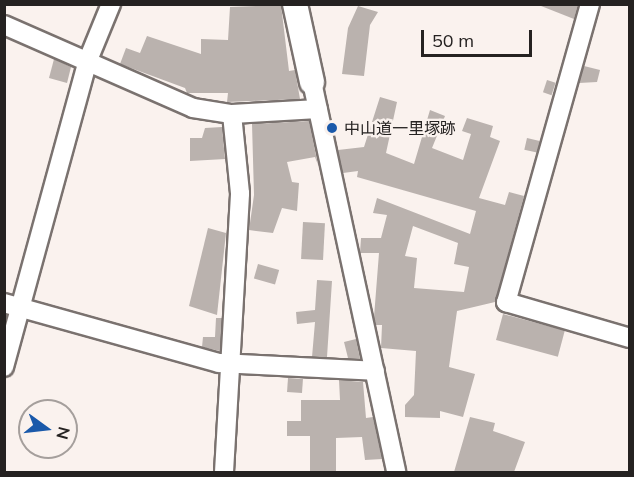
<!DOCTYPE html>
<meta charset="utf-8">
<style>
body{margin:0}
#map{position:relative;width:634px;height:477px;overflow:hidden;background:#faf2ee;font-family:Mulish,"Noto Sans JP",sans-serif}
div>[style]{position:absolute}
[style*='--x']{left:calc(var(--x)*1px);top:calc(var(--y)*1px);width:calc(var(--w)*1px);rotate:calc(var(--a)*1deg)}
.building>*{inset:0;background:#bab2ae;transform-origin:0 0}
.roads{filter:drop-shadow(2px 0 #7a726f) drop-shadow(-2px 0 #7a726f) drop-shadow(0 2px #7a726f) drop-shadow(0 -2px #7a726f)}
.street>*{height:18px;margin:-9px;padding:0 9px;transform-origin:9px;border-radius:9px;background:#fff}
.secondary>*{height:24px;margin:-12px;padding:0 12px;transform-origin:12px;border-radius:12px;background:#fff}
.dots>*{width:16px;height:16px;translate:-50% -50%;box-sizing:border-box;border:3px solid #faf2ee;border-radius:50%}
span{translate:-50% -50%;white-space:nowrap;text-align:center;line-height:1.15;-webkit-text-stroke:4.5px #faf2ee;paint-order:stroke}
.poi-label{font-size:16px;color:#252221}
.left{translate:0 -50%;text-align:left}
.frame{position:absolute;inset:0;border:6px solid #252221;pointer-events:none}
.north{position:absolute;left:18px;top:399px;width:60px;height:60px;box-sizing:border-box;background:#faf2ee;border:2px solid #a59f9c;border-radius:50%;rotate:105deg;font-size:16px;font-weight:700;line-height:24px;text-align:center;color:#252221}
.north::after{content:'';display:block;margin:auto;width:21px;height:27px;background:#1a59aa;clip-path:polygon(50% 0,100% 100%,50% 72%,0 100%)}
.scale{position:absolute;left:421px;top:30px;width:111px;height:27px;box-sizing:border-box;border:3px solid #252221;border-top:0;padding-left:8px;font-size:18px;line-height:21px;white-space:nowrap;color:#252221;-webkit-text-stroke:4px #faf2ee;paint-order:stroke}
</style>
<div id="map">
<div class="building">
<i style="clip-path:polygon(536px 4px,578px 4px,574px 19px)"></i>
<i style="clip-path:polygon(281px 5px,289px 71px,295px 70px,300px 99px,227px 102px,228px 93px,187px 93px,185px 88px,120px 64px,126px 48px,140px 53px,147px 36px,201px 54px,201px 39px,228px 40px,230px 7px)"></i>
<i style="clip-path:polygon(358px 6px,378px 12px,370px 25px,364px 76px,342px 74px,348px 28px)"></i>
<i style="clip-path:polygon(54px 59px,71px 67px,67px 83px,49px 78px)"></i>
<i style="clip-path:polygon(584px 66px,600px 70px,597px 82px,579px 83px)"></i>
<i style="left:547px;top:80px;width:9px;height:13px;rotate:18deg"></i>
<i style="clip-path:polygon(evenodd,380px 97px,397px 102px,386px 153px,414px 164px,430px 110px,445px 116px,432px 148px,463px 160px,471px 134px,462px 131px,467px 118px,493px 126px,490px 137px,500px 141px,479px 198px,505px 205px,509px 192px,524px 196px,495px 302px,457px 311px,449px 367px,475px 374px,463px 417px,440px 411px,440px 418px,405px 417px,405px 405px,414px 395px,416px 351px,381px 348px,382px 325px,376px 325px,374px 317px,379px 253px,360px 253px,361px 238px,381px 238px,387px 215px,373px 213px,377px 198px,470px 234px,476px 211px,357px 177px,358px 171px,343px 173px,338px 150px,364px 147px,380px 97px,413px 226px,458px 243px,454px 264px,469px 267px,464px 292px,414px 288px,417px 258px,405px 256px,413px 226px)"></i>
<i style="clip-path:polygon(309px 121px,318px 165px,315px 157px,287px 162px,292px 182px,299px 183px,297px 211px,282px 208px,273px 233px,249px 230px,254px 195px,252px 124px)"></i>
<i style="clip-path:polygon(222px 127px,225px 159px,190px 161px,190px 138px,202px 138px,205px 128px)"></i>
<i style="left:527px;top:138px;width:13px;height:12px;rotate:13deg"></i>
<i style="left:303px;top:222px;width:22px;height:37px;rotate:3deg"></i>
<i style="clip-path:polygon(208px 228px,226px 233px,217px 315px,189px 306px)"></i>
<i style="left:258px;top:264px;width:22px;height:15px;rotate:16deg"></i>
<i style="clip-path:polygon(317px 280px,332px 281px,327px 357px,312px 357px,315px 322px,297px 324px,296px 312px,315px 310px)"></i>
<i style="left:503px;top:314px;width:64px;height:27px;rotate:15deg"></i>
<i style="clip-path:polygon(216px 318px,222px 318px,220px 351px,202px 347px,203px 337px,215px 337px)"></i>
<i style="clip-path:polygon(356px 339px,360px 359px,348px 358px,344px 342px)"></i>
<i style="left:288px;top:378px;width:15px;height:14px;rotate:4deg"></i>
<i style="clip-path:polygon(339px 380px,363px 382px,366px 418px,373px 417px,382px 459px,365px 460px,362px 437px,336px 438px,336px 472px,310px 472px,310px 436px,287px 436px,287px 421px,301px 421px,301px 400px,340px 400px)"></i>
<i style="clip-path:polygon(470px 417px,495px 423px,493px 431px,525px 442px,514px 472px,454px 472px)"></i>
</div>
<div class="roads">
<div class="street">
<i style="--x:590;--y:4;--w:310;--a:105.7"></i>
<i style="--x:506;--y:302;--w:129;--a:16.2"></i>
<i style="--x:4;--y:25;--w:206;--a:23.7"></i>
<i style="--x:193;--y:108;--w:39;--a:9"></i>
<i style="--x:232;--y:114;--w:86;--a:-3.3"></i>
<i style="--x:312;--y:82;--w:399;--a:77.8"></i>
<i style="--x:4;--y:303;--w:223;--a:15.6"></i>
<i style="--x:219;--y:363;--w:156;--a:2.9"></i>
<i style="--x:4;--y:367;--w:318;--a:-74.7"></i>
<i style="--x:88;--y:60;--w:61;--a:-67.7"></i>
<i style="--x:224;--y:472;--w:279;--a:-86.7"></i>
<i style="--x:240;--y:193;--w:79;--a:-95.8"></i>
</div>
<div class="secondary">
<i style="--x:295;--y:4;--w:80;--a:77.7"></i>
</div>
</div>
<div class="dots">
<i style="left:332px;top:128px;background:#1a59aa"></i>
</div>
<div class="poi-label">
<span class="left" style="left:344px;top:128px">中山道一里塚跡</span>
</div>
<div class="frame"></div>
<div class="north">N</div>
<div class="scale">50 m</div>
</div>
